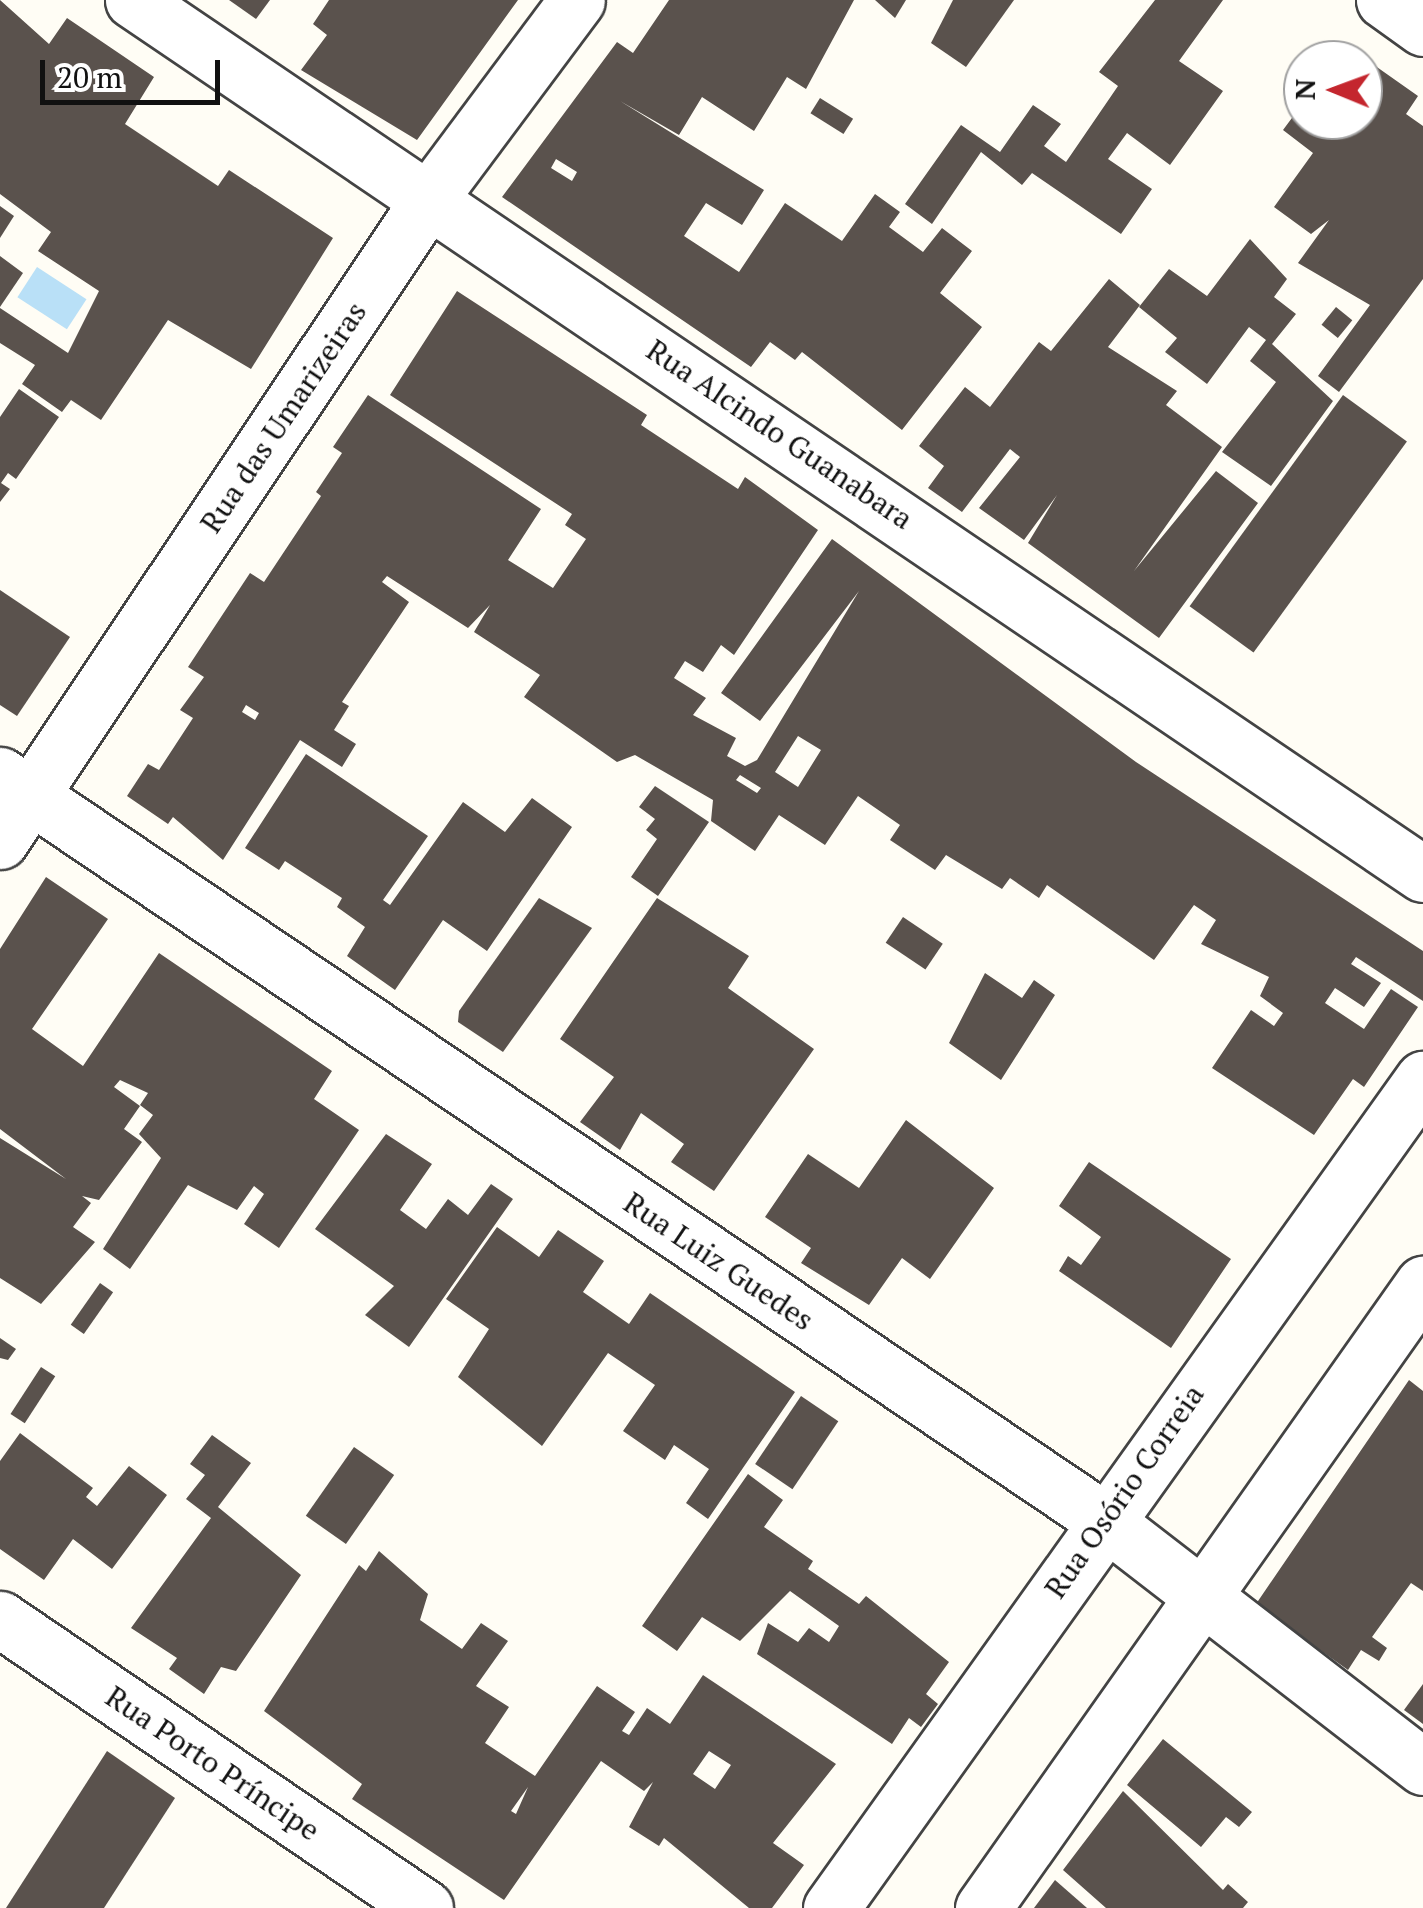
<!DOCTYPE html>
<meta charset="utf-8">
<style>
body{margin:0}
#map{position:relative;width:1423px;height:1908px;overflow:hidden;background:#fffdf5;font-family:"PT Serif",serif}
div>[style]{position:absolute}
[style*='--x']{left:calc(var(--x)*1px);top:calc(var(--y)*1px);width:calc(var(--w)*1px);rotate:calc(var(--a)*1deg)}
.water>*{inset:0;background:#b9e0f7;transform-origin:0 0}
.building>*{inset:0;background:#5a524d;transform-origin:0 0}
.roads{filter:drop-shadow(2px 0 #444) drop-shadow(-2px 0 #444) drop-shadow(0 2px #444) drop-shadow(0 -2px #444)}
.minor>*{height:55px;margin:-27.5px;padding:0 27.5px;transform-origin:27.5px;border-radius:27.5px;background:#fff}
span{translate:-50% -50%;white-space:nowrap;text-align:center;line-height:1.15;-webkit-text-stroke:10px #fff;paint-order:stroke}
.street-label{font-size:30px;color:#111}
.north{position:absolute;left:1283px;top:40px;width:100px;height:100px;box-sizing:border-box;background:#fff;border:2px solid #a0a0a0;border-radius:50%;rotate:271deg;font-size:28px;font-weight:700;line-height:40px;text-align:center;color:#111}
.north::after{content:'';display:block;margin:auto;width:35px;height:45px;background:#c4262e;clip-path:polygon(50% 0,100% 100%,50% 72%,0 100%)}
.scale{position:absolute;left:40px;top:60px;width:180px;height:45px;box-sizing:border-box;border:5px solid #111;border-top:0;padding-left:12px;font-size:30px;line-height:35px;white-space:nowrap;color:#111;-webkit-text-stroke:8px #fff;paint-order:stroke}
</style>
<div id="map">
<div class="water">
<i style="left:37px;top:267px;width:59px;height:36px;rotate:33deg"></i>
</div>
<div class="building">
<i style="clip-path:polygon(0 0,49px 44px,67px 18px,154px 77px,125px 124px,218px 186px,229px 170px,333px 238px,251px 369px,168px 320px,101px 420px,71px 400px,62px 412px,22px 384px,35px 365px,0 343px,0 308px,68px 353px,99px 291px,38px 251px,51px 232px,0 194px)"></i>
<i style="clip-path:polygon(229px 0,270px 0,256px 19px)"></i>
<i style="clip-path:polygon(329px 0,518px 0,417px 140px,301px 70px,327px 35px,313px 24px)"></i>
<i style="clip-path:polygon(evenodd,669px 0,854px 0,806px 89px,787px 77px,754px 131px,702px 97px,679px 135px,620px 101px,764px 190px,742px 225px,706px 203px,684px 236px,739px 272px,785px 203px,842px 241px,875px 194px,900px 212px,889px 227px,923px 252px,942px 228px,972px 251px,940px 293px,982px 327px,902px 430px,802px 352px,795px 360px,770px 342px,751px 367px,502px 197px,617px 42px,633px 53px,669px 0,556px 159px,577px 172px,572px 181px,551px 168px,556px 159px)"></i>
<i style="clip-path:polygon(875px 0,906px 0,895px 18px)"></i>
<i style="clip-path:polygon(953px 0,1014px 0,966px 67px,931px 43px)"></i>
<i style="clip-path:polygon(1155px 0,1223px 0,1179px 61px,1223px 91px,1170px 165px,1127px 133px,1108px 159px,1152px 189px,1121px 234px,1032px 173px,1022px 185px,981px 152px,932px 224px,905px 204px,961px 125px,1000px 152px,1033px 105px,1061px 124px,1044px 146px,1066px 162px,1118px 86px,1099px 72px)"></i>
<i style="clip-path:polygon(1347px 46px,1418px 96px,1406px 114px,1423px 126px,1423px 279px,1339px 392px,1318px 376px,1370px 305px,1298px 263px,1329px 220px,1311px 234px,1274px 207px,1313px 153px,1283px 130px,1303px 103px,1303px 120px,1363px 120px,1363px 60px,1336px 60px)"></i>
<i style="left:820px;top:98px;width:39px;height:18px;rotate:32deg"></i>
<i style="clip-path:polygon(0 206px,14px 216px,0 238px)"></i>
<i style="clip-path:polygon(1250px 239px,1287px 279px,1274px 297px,1296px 314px,1272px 344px,1333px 401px,1271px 486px,1222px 452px,1276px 382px,1250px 361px,1266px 340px,1249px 327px,1207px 384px,1165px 352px,1177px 338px,1139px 307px,1169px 269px,1207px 296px)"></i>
<i style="clip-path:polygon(0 256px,23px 273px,0 307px)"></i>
<i style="clip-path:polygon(1109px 279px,1140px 305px,1108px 347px,1177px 391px,1166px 405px,1222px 447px,1134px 571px,1216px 471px,1258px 503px,1159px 638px,1028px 543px,1057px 495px,1024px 540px,979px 508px,1020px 457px,1010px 449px,962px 512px,928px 488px,944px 466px,919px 446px,965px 387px,990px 407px,1039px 342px,1051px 351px)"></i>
<i style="clip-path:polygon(evenodd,457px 291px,647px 415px,641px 425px,738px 489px,745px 477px,818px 530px,734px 655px,721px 645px,703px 672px,685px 661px,674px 678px,706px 698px,693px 715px,736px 738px,727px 756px,745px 766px,757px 760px,859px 591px,760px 721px,721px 693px,832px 539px,1136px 762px,1423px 951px,1423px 1001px,1356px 957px,1351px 964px,1381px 983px,1364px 1007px,1335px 988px,1325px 1003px,1364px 1029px,1391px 989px,1418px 1007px,1364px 1087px,1353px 1079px,1314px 1135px,1212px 1068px,1251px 1010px,1274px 1026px,1283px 1013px,1260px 996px,1269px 977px,1201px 944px,1216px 920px,1194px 905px,1154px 960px,1047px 885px,1039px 898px,1010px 878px,1002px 889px,946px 855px,935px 870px,890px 840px,900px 825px,858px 796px,825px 845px,779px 815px,755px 851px,711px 821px,713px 800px,635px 755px,617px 762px,524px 697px,540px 675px,474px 632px,490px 605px,468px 628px,387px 576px,382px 582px,409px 602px,342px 702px,349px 706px,334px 730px,356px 744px,342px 767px,300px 740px,223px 860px,173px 817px,168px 824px,127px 796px,148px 764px,159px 770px,193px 718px,180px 710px,204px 677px,188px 667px,250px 573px,264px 582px,321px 496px,316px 492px,342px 453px,333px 447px,368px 395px,541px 509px,508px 560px,553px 588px,586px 539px,565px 525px,572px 514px,390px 395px,457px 291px,246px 705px,259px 713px,255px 720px,242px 712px,246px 705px,457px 291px,798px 736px,821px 750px,798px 787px,775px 772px,798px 736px,457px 291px,740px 775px,761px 788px,757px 793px,736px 780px,740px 775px)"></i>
<i style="left:1336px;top:307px;width:21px;height:23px;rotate:39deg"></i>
<i style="clip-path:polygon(19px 389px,59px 417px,16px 479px,8px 473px,1px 483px,10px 489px,0 502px,0 417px)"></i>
<i style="left:1343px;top:395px;width:79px;height:261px;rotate:36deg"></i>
<i style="clip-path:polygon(0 590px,70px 637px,17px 716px,0 705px)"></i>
<i style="clip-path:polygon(306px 754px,428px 836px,383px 900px,390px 905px,463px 802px,505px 832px,532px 798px,572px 827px,487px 951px,443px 920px,395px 990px,347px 956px,365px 927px,337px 907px,342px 898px,285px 861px,279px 870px,245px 848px)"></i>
<i style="clip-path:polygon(655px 786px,709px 822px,658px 896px,631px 877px,657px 839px,646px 830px,655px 819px,639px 807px)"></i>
<i style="clip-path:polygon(46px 877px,108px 919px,32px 1029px,83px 1066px,159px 953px,332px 1071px,314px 1099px,359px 1130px,279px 1248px,244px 1224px,264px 1194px,254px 1186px,237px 1210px,188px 1185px,130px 1269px,103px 1249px,161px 1158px,139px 1134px,153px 1115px,140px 1105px,148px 1093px,120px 1080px,114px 1087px,140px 1106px,124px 1129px,142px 1142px,99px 1200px,82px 1196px,91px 1203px,73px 1227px,95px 1242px,41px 1304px,0 1278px,0 1138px,66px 1179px,0 1129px,0 949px)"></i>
<i style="clip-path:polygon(539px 898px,592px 928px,503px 1052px,458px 1022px,459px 1011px)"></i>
<i style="clip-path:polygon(657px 898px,749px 956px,728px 988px,814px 1049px,714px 1191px,671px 1162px,684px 1144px,641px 1113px,620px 1150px,580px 1122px,614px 1077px,560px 1039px)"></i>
<i style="left:903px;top:917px;width:48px;height:31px;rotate:34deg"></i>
<i style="clip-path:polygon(985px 973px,1022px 998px,1034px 980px,1055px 995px,1001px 1080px,949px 1043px)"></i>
<i style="clip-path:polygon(906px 1120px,994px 1188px,930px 1279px,902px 1258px,869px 1305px,801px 1263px,811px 1248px,765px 1217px,808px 1154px,859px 1188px)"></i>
<i style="clip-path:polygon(386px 1134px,432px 1164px,400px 1210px,426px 1229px,448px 1199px,468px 1215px,491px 1184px,513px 1199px,409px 1347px,365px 1315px,394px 1286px,315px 1229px)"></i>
<i style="clip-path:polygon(1089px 1162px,1231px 1259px,1171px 1348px,1059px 1271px,1068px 1256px,1081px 1265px,1101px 1237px,1059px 1206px)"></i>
<i style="clip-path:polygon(497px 1227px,539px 1257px,558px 1230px,604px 1261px,583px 1292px,629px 1324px,650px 1293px,795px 1392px,708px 1519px,686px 1503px,709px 1469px,674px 1445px,665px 1460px,623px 1431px,655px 1385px,608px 1353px,542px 1446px,458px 1377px,489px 1329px,446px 1299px)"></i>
<i style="left:100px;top:1283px;width:16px;height:51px;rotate:35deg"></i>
<i style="clip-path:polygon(0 1338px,16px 1349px,8px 1360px,0 1358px)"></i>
<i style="left:41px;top:1367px;width:17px;height:56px;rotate:33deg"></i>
<i style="clip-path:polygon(1409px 1380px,1423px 1391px,1423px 1591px,1411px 1583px,1372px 1637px,1387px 1648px,1379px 1661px,1361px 1650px,1348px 1670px,1256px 1604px)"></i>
<i style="left:801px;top:1396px;width:45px;height:82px;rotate:34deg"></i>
<i style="clip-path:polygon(20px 1433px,93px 1488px,86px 1497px,97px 1506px,129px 1466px,167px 1495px,112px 1569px,73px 1539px,44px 1580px,0 1549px,0 1461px)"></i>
<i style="clip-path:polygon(212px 1435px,251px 1463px,218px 1507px,301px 1575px,236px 1671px,221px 1667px,204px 1694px,169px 1669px,177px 1658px,131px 1628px,211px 1518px,186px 1499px,205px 1475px,190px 1464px)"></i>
<i style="left:354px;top:1447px;width:49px;height:84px;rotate:35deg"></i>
<i style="clip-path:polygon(748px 1474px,783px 1500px,764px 1527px,813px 1561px,808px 1569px,859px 1604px,866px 1596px,949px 1662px,926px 1694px,938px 1704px,921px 1727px,909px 1718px,892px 1744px,757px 1654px,768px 1623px,798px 1642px,809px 1628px,829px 1642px,839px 1626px,790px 1591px,740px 1641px,702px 1617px,677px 1651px,642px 1626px)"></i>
<i style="clip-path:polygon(evenodd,379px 1551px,428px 1594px,420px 1620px,462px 1649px,481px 1623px,508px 1641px,476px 1686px,509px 1707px,485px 1743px,535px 1776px,597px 1686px,635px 1712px,622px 1731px,629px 1735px,647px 1708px,670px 1724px,703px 1675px,836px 1764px,773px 1843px,804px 1865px,772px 1908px,749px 1908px,664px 1838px,659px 1846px,629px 1827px,653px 1782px,644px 1791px,601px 1761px,504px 1900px,352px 1799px,362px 1784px,264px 1711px,359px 1565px,366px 1571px,379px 1551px,709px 1751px,731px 1765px,715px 1789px,693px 1774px,709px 1751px,379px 1551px,528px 1787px,516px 1814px,511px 1811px,528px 1787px)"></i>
<i style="clip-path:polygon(1423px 1684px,1423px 1724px,1404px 1710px)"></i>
<i style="clip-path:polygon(1163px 1739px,1252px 1812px,1239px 1827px,1226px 1817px,1201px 1847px,1127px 1785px)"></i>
<i style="clip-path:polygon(107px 1751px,175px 1798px,104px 1908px,6px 1908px)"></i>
<i style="clip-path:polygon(1123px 1791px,1223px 1890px,1228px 1884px,1248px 1902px,1243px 1908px,1106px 1908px,1063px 1870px)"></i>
<i style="clip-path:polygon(1055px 1880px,1087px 1908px,1034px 1908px)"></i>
</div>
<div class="roads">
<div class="minor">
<i style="--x:133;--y:0;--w:1558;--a:34.12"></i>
<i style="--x:1384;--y:0;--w:48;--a:35.7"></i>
<i style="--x:0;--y:775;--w:1328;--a:34.01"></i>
<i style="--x:1101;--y:1518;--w:407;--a:37.7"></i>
<i style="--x:0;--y:841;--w:776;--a:-56.25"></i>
<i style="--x:431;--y:196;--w:244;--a:-53.3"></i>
<i style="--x:0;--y:1619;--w:514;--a:34.22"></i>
<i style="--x:831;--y:1908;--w:1019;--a:-54.47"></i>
<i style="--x:983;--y:1908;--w:764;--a:-54.81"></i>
</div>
</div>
<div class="street-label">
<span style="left:283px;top:417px;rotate:-56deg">Rua das Umarizeiras</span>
<span style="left:780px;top:434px;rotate:34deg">Rua Alcindo Guanabara</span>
<span style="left:719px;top:1261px;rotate:34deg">Rua Luiz Guedes</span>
<span style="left:1124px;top:1491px;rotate:-55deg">Rua Osório Correia</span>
<span style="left:213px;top:1763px;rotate:34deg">Rua Porto Príncipe</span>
</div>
<div class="north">N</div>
<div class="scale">20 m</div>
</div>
